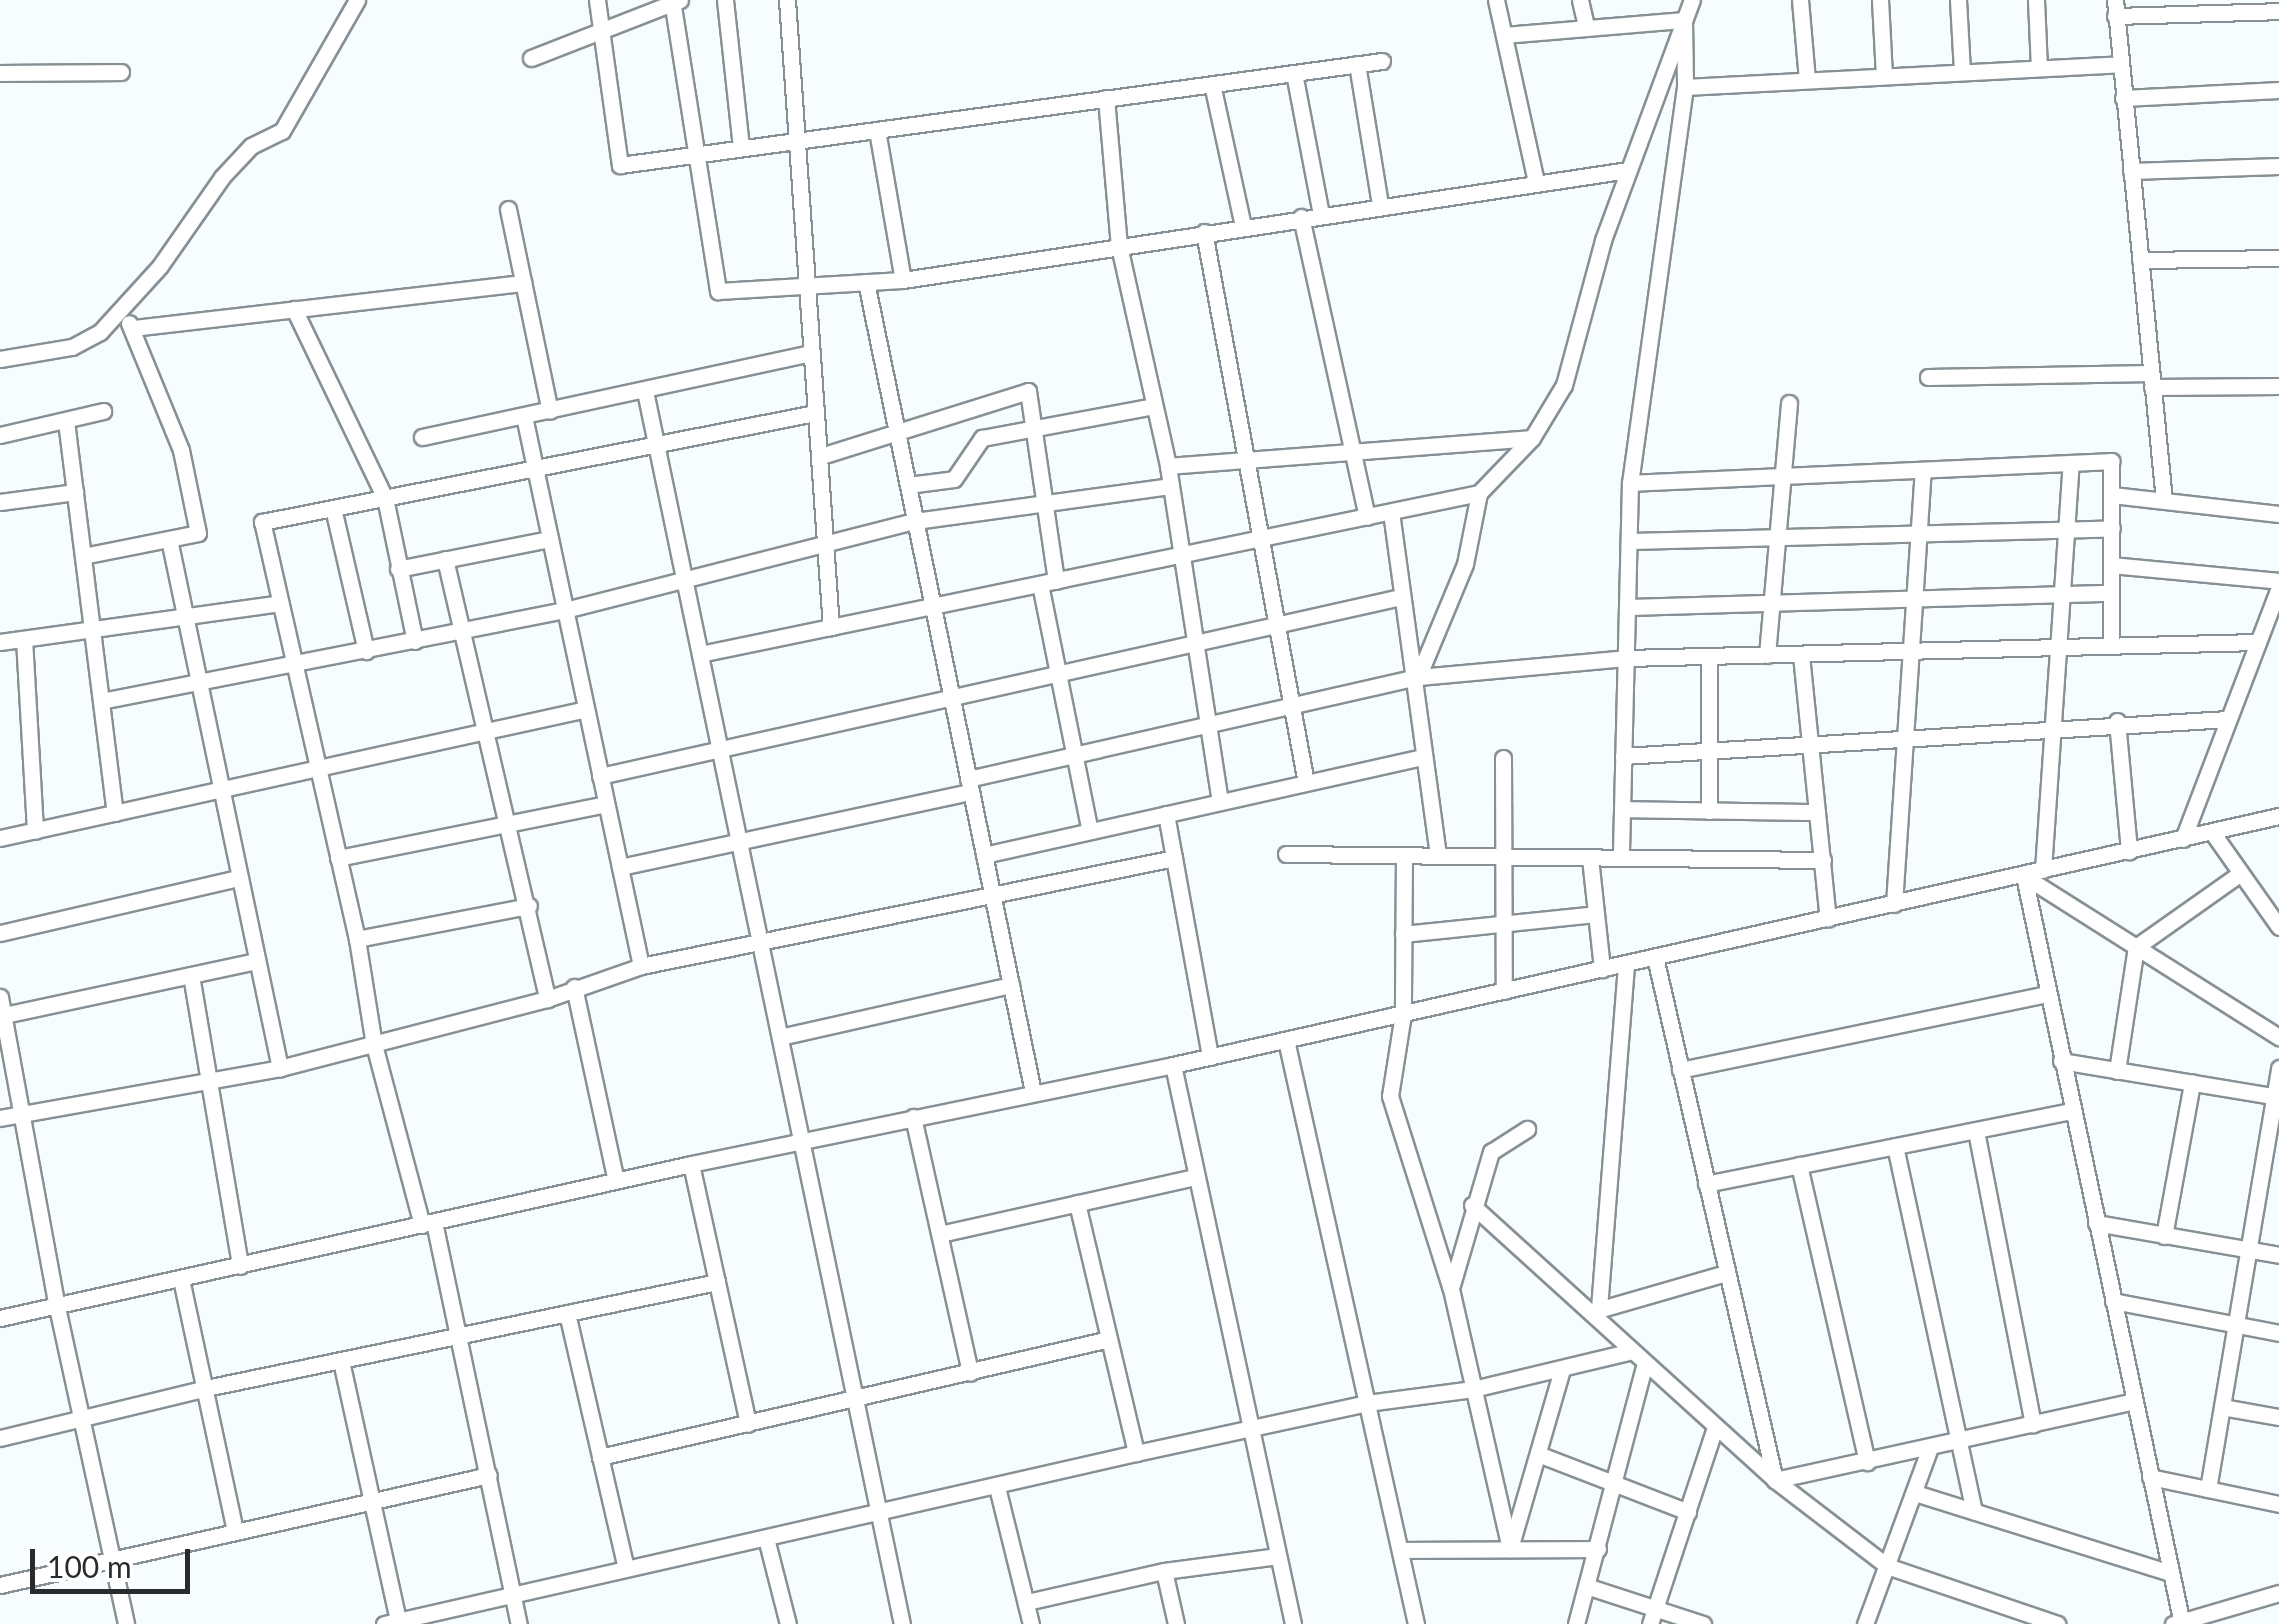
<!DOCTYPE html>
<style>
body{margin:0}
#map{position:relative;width:2279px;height:1624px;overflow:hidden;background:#f7fcff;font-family:Lato,sans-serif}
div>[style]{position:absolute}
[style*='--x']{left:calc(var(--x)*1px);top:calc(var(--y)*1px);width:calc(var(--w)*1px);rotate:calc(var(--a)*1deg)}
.roads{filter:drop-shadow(2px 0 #879094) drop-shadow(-2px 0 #879094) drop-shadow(0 2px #879094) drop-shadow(0 -2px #879094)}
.minor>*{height:15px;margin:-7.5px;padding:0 7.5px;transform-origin:7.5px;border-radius:7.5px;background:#fff}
span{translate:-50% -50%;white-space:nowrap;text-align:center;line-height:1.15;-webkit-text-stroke:8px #fff;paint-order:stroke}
.scale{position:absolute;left:30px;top:1549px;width:160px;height:45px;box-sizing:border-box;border:5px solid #282b2d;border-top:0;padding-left:12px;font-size:30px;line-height:35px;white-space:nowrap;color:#282b2d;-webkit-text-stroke:8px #fff;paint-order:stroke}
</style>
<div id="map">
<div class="roads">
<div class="minor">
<i style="--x:597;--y:0;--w:167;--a:82.1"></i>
<i style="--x:620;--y:165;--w:769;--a:-7.77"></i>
<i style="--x:672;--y:0;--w:295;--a:81"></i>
<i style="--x:718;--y:291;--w:185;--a:-3.4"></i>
<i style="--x:903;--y:280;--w:733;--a:-8.63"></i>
<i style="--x:725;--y:0;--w:149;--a:83.8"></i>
<i style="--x:787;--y:0;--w:629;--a:85.99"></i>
<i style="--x:1496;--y:0;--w:186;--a:77.6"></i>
<i style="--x:1580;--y:0;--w:28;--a:77"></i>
<i style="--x:1800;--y:0;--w:80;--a:85"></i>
<i style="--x:1880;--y:0;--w:76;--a:87"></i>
<i style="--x:1958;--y:0;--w:72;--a:86.8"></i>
<i style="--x:2036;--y:0;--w:68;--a:87.5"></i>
<i style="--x:2115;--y:0;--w:503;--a:84.41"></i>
<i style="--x:2115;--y:16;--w:164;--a:-1.7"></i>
<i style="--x:1504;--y:35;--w:181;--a:-4.8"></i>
<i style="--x:1684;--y:20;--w:67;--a:89.1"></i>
<i style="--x:1685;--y:87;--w:400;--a:97.9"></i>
<i style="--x:1630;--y:483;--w:375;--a:91.4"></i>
<i style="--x:531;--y:58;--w:160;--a:-21.3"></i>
<i style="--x:1357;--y:64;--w:143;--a:80.7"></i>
<i style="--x:0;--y:73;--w:121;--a:-0.5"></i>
<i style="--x:1294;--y:73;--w:144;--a:79.2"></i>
<i style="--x:1212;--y:84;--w:145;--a:77.7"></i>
<i style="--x:1685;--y:87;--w:436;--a:-3"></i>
<i style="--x:1106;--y:98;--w:149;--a:85"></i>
<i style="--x:1119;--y:246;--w:225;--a:77.4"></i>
<i style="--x:1168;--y:466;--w:340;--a:81.2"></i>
<i style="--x:2123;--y:98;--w:156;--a:-2.9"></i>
<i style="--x:877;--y:130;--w:152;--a:80.2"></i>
<i style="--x:2131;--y:171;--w:148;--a:-1.9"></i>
<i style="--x:508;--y:209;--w:206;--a:78.3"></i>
<i style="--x:1301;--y:217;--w:307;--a:77.6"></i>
<i style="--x:1204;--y:232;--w:560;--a:79.51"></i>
<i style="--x:2140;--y:260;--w:139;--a:-0.8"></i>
<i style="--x:866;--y:282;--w:827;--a:78.35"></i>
<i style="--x:294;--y:309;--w:210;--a:64.3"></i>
<i style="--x:385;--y:498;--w:146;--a:78.2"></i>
<i style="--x:133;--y:328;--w:393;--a:-6.6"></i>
<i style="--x:0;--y:359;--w:73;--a:-9.5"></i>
<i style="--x:72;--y:347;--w:32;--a:-28"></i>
<i style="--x:100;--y:332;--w:89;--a:-47.7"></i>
<i style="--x:160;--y:266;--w:108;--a:-55.1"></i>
<i style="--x:222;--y:177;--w:42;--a:-46.9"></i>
<i style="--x:251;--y:146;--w:34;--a:-26"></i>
<i style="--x:282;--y:131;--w:151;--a:-60.2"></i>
<i style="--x:1928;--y:377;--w:223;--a:-1"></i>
<i style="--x:2152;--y:387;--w:127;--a:-0.5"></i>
<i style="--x:645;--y:391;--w:1259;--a:78.23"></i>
<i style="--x:524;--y:416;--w:562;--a:77.99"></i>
<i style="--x:66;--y:421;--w:395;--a:82.9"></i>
<i style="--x:0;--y:435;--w:106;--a:-13.1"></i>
<i style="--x:422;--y:437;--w:398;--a:-12.2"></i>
<i style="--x:821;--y:456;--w:217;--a:-17.4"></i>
<i style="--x:1028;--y:391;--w:192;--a:81.6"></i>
<i style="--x:1168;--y:466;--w:365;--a:-4.4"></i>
<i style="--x:1630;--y:483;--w:482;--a:-2.6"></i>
<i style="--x:2111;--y:461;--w:183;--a:90"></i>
<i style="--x:908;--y:485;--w:46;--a:-7.4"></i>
<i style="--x:954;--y:479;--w:50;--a:-55.7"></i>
<i style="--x:982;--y:438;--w:175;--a:-10.5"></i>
<i style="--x:2112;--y:495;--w:168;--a:6.5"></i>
<i style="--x:0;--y:502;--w:76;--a:-7.6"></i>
<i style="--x:333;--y:508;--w:147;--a:77"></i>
<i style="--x:1391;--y:512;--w:346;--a:82.2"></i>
<i style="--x:169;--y:539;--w:541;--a:78.15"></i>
<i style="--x:1629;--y:541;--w:483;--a:-1.5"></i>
<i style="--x:83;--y:556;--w:117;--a:-11.3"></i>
<i style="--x:198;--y:533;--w:85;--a:-101.6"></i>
<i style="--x:181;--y:450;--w:137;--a:-112.3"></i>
<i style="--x:445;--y:559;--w:452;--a:76.9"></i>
<i style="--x:2111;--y:565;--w:169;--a:5.4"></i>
<i style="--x:398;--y:569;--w:155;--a:-11.2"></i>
<i style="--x:1040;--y:584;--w:252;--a:78.6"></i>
<i style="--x:1628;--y:607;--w:483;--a:-1.7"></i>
<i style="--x:24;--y:639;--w:192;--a:86.7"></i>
<i style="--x:0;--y:642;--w:283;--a:-7.9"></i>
<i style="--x:700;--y:654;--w:795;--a:-11.68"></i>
<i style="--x:1767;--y:655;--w:253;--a:-85"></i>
<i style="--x:1801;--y:655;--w:265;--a:84.2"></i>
<i style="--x:1709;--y:656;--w:155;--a:90"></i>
<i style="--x:1418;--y:677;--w:122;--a:-67.4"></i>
<i style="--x:1465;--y:564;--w:72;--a:-78.8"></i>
<i style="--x:1479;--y:493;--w:76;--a:-46.1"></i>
<i style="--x:1532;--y:438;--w:62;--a:-58.9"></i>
<i style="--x:1564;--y:385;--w:150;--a:-74.9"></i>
<i style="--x:1603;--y:240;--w:256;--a:-69.7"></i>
<i style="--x:101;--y:701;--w:473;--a:-11.1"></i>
<i style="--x:565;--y:610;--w:361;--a:-14.3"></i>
<i style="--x:915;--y:521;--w:257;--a:-7.8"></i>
<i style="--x:2117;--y:721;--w:131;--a:84.7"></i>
<i style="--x:1623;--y:756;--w:606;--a:-3.5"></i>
<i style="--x:1503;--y:758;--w:233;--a:89.8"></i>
<i style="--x:600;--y:776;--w:821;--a:-12.6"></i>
<i style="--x:968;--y:779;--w:461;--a:-12.8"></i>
<i style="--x:1418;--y:677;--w:209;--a:-5.2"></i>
<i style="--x:1626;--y:658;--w:632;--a:-1.45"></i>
<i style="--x:1622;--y:809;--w:195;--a:0.9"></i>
<i style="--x:1166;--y:814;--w:247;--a:79.7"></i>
<i style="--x:2212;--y:832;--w:116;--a:54.8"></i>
<i style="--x:0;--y:838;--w:600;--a:-12.41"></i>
<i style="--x:2183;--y:839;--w:269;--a:-69.1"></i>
<i style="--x:1286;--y:854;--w:537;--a:0.64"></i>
<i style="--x:984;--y:855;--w:451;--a:-12.6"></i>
<i style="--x:1404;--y:855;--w:159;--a:90.4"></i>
<i style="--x:1403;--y:1014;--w:83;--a:99"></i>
<i style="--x:1390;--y:1096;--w:202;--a:72.5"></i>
<i style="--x:1451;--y:1289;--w:267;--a:77.2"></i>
<i style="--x:338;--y:858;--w:273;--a:-11.4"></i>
<i style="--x:1590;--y:858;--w:112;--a:83.8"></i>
<i style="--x:620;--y:867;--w:359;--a:-12.1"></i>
<i style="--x:2043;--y:870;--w:408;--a:-86.1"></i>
<i style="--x:2024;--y:876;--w:765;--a:78.07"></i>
<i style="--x:2024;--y:876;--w:302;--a:32.3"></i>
<i style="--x:1894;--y:904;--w:435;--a:-86.2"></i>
<i style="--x:0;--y:933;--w:244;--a:-13"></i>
<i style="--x:1403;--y:934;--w:193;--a:-5.9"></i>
<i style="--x:357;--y:939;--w:175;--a:-10.9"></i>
<i style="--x:1655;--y:957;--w:537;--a:77.08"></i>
<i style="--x:1775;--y:1480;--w:367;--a:-12.4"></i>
<i style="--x:191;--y:975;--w:295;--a:80.4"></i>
<i style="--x:574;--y:987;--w:198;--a:77.8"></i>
<i style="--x:0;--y:997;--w:315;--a:79.6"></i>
<i style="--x:57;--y:1307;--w:324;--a:77.7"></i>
<i style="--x:4;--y:1015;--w:258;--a:-12.1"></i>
<i style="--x:780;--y:1037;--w:237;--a:-12.7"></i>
<i style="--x:1286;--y:1040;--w:598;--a:77.45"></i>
<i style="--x:2061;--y:1061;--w:215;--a:9.4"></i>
<i style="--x:1173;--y:1065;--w:572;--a:77.88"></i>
<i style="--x:1680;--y:1070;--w:374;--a:-11.7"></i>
<i style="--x:2117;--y:1071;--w:125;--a:-81.3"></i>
<i style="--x:2136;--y:947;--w:128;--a:-35.2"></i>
<i style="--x:913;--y:1117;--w:262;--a:77.4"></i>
<i style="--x:0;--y:1118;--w:284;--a:-10.1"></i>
<i style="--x:280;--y:1068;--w:276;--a:-14.5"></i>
<i style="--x:547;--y:999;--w:100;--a:-19.3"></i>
<i style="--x:641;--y:966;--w:544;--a:-11.45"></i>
<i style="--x:1976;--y:1131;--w:299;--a:79"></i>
<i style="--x:1895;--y:1146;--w:374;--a:77.8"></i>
<i style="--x:691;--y:1164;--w:266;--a:77.6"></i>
<i style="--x:1799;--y:1165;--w:305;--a:77.1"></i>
<i style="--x:1706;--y:1184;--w:373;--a:-11.3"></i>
<i style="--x:1077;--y:1203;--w:257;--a:76.7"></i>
<i style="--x:1472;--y:1205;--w:409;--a:42.2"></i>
<i style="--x:1775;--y:1480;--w:141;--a:37.5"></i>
<i style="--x:1887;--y:1566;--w:180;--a:18.8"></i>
<i style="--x:434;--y:1222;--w:411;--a:78.1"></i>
<i style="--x:2096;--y:1223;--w:186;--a:9.9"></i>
<i style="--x:422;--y:1225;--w:186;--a:-104.9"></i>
<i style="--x:374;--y:1045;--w:107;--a:-99.1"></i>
<i style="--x:357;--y:939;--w:428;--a:-102.8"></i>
<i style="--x:262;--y:522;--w:564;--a:-11.15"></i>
<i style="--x:940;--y:1234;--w:261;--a:-12.6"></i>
<i style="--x:2164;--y:1236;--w:156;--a:-79.6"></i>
<i style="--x:181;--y:1279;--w:258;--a:77.9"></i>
<i style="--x:1452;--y:1285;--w:139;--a:-73.7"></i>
<i style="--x:1491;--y:1152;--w:43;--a:-32.6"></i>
<i style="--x:2113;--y:1301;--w:169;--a:10.9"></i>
<i style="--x:1599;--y:1308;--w:345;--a:-85.5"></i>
<i style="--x:1591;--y:1312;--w:141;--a:-16.1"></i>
<i style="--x:567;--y:1313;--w:262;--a:77"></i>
<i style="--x:0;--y:1318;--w:708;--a:-12.56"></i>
<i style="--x:691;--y:1164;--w:492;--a:-11.6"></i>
<i style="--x:1173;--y:1065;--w:1134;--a:-12.69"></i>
<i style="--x:341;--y:1361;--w:266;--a:77.6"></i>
<i style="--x:2222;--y:1407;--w:58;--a:10"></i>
<i style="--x:0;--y:1438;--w:212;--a:-13.6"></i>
<i style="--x:206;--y:1388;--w:522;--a:-11.72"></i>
<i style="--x:1538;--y:1454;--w:161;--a:21.1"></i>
<i style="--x:600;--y:1457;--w:522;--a:-13.05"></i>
<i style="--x:2150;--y:1477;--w:132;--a:11.8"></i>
<i style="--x:997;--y:1487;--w:141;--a:76.1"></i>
<i style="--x:2208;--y:1489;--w:427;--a:-80.4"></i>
<i style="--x:1915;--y:1493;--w:268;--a:17.4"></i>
<i style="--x:766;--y:1538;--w:89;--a:75.7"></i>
<i style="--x:1511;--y:1545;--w:182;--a:-73.8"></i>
<i style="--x:1400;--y:1550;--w:198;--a:-0.3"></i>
<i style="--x:1164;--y:1571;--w:54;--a:77.2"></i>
<i style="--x:0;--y:1585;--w:501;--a:-12.68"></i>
<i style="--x:1589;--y:1587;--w:120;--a:18"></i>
<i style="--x:1027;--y:1602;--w:140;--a:-12.8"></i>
<i style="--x:1164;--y:1571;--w:115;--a:-7.5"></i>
<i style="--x:384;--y:1624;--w:771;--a:-12.81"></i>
<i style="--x:1136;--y:1453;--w:236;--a:-12.2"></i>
<i style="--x:1367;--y:1403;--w:107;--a:-7.5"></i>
<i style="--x:1473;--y:1389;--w:159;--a:-13.4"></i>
<i style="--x:1576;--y:1624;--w:267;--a:-75.2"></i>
<i style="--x:1650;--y:1624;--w:206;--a:-71.7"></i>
<i style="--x:1865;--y:1624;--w:189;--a:-69.8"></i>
<i style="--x:2173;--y:1624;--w:110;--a:-16.3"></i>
</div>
</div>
<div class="scale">100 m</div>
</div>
